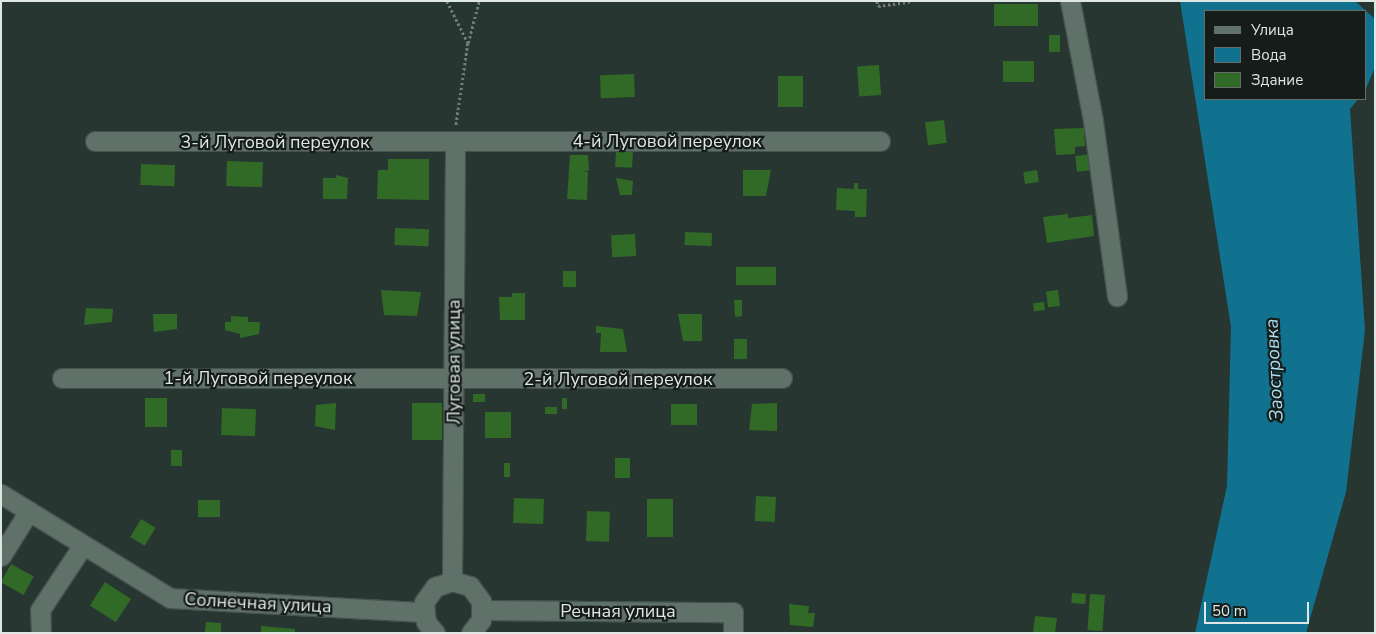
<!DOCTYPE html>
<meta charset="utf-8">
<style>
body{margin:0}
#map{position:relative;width:1376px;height:634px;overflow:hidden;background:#273630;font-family:"Nunito Sans",sans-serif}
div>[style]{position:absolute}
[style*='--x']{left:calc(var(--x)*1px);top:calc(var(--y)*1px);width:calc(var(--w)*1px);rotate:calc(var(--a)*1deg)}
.water>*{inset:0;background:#117290}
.building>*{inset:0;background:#316a26;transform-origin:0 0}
.path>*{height:2.5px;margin-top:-1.25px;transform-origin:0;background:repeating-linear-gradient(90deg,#717d78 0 2.5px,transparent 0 5px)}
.roads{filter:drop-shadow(1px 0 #45524d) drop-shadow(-1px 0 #45524d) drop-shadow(0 1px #45524d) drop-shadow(0 -1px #45524d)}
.minor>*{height:19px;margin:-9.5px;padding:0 9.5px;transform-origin:9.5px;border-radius:9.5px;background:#60716a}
span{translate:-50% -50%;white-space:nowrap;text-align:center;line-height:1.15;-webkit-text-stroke:4.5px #151c19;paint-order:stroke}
.street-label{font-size:18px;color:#dee7e3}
.water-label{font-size:19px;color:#acdef2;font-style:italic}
.frame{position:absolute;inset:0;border:2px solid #dee7e3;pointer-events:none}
.legend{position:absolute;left:1204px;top:10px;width:162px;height:90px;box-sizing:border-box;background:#151c19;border:1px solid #656d6a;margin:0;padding:6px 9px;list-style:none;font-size:15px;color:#dee7e3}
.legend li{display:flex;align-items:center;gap:10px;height:25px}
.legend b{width:25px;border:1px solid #656d6a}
.scale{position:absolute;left:1204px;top:602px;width:105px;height:22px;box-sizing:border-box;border:2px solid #dee7e3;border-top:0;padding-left:6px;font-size:15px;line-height:18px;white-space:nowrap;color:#dee7e3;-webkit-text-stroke:4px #151c19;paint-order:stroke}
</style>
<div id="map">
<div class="water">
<i style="clip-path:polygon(1180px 1px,1355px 1px,1375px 19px,1375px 67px,1365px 91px,1365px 11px,1205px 11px,1205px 99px,1358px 99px,1350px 109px,1365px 330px,1346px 492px,1306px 633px,1195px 633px,1227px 486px,1231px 327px)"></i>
</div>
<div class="building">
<i style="left:1038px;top:4px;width:22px;height:44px;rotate:90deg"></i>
<i style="left:1049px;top:35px;width:11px;height:17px"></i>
<i style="left:1003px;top:61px;width:31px;height:21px"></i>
<i style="left:879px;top:65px;width:30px;height:22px;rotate:86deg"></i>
<i style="left:634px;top:74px;width:23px;height:34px;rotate:88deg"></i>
<i style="left:778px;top:76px;width:25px;height:31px"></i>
<i style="left:944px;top:120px;width:23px;height:19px;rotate:83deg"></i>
<i style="clip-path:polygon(1084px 128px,1085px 146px,1075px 147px,1075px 154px,1056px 155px,1054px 129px)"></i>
<i style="left:616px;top:150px;width:17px;height:17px;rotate:3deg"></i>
<i style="left:1091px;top:154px;width:16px;height:16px;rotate:83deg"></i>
<i style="clip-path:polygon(570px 155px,588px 155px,589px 171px,582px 171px,588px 172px,587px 200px,567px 199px)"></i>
<i style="clip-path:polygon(388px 159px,429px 159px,429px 200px,377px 199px,378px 170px,388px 170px)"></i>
<i style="left:227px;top:161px;width:36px;height:25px;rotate:2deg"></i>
<i style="left:141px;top:164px;width:34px;height:21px;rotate:2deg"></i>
<i style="clip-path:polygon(743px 170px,771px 170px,766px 196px,743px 196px)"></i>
<i style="left:1037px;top:170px;width:12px;height:14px;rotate:81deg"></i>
<i style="clip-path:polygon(336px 175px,348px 178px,347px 199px,323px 199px,323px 178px,336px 178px)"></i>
<i style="clip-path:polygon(616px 178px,633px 181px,632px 195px,620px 195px)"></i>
<i style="clip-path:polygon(854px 183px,858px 183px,858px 189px,867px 189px,866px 217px,855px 217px,855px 211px,836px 210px,837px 188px,854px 189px)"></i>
<i style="clip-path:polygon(1068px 214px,1068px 218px,1092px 215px,1094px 236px,1047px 243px,1043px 217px)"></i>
<i style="left:395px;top:228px;width:34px;height:17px;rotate:2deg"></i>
<i style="left:685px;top:232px;width:27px;height:13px;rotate:2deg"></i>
<i style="left:635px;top:234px;width:22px;height:24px;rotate:87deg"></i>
<i style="left:776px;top:267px;width:18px;height:40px;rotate:90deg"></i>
<i style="left:563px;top:271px;width:13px;height:16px"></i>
<i style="clip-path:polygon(381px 290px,421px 292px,417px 316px,384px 315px)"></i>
<i style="left:1058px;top:290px;width:16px;height:12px;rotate:83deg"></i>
<i style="clip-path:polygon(512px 293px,525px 293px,525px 320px,500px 320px,499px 297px,512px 297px)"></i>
<i style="clip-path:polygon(734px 300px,742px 300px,742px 316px,735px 317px)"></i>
<i style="left:1044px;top:302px;width:8px;height:11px;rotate:83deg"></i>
<i style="clip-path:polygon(86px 308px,113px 309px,112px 322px,84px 325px)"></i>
<i style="clip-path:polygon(153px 314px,177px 314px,177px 329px,154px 332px)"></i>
<i style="clip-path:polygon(678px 314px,702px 314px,702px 341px,683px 341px)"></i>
<i style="clip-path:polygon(231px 316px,248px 317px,248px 322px,260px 322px,259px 334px,240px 338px,240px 334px,225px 330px,225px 322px,231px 322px)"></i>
<i style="clip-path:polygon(596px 326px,623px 329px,627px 352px,600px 352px,601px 333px,596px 333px)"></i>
<i style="left:734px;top:339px;width:13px;height:20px"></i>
<i style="left:485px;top:394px;width:8px;height:12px;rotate:90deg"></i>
<i style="left:145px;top:398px;width:22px;height:29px"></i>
<i style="left:562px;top:398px;width:5px;height:11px"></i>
<i style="clip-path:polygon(336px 403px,335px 430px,315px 426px,316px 405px)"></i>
<i style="left:412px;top:403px;width:30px;height:37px"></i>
<i style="clip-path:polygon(777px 403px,777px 431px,749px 430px,752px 404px)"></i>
<i style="left:671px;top:404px;width:26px;height:21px"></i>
<i style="left:545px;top:407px;width:12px;height:7px"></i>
<i style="left:222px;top:408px;width:34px;height:27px;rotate:2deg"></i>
<i style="left:485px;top:412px;width:26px;height:26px"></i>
<i style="left:171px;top:450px;width:11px;height:16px"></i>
<i style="left:615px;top:458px;width:15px;height:20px"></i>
<i style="left:504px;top:463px;width:6px;height:14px"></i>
<i style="left:756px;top:496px;width:20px;height:25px;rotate:3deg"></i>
<i style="left:514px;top:498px;width:30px;height:25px;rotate:2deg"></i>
<i style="left:647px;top:499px;width:26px;height:38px"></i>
<i style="left:198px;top:500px;width:22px;height:17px"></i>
<i style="left:587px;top:511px;width:23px;height:30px;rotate:2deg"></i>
<i style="left:141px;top:519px;width:17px;height:21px;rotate:31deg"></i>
<i style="left:11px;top:564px;width:26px;height:21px;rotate:29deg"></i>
<i style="left:105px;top:582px;width:31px;height:28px;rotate:33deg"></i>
<i style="left:1072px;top:593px;width:14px;height:10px;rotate:4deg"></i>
<i style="left:1090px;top:594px;width:15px;height:36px;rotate:4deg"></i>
<i style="clip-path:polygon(789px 604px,809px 606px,808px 613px,815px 613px,813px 627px,790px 625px)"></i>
<i style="clip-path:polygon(1035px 616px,1057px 618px,1055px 633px,1033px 633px)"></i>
<i style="clip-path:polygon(206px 622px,221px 623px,221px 633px,205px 633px)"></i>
<i style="clip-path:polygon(261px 626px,295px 629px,295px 633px,261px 633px)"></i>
</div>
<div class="path">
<i style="--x:447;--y:1;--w:47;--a:63.4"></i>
<i style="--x:468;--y:43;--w:84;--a:98.2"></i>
<i style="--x:877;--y:1;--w:5;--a:79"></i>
<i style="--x:878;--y:6;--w:34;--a:-8"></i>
<i style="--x:468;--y:43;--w:43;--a:-75.3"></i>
</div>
<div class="roads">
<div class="minor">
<i style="--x:1070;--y:1;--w:122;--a:79.1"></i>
<i style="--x:1093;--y:121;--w:177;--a:82.2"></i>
<i style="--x:95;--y:141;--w:785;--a:0"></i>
<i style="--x:62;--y:378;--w:720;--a:0"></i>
<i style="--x:1;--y:494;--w:198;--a:31.6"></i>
<i style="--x:170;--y:598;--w:253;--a:3.2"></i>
<i style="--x:1;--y:556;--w:53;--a:-58.1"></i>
<i style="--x:452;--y:581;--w:439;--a:-89.6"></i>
<i style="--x:482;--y:610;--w:251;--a:0.5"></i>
<i style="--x:733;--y:612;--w:21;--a:90"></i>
<i style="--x:41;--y:633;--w:23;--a:-92"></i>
<i style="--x:40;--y:610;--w:78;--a:-56.5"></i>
<i style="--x:435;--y:633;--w:14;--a:-129"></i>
<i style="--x:426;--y:622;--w:20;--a:-96"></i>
<i style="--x:424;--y:602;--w:19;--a:-54"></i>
<i style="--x:435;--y:587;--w:18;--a:-19"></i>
<i style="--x:452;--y:581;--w:19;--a:16"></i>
<i style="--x:470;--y:586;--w:19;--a:54"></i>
<i style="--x:481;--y:601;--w:19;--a:90"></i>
<i style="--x:481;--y:620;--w:16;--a:128"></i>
</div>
</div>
<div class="street-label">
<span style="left:667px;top:141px">4-й Луговой переулок</span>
<span style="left:275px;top:142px">3-й Луговой переулок</span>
<span style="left:454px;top:362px;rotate:-90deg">Луговая улица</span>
<span style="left:258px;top:378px">1-й Луговой переулок</span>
<span style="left:618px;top:379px">2-й Луговой переулок</span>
<span style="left:258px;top:603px;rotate:3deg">Солнечная улица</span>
<span style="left:618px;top:611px">Речная улица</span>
</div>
<div class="water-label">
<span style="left:1275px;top:370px;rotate:-93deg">Заостровка</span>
</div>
<div class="frame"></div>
<ul class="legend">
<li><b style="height:6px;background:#60716a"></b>Улица</li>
<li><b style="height:14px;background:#117290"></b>Вода</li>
<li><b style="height:14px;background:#316a26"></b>Здание</li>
</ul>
<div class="scale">50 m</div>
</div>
